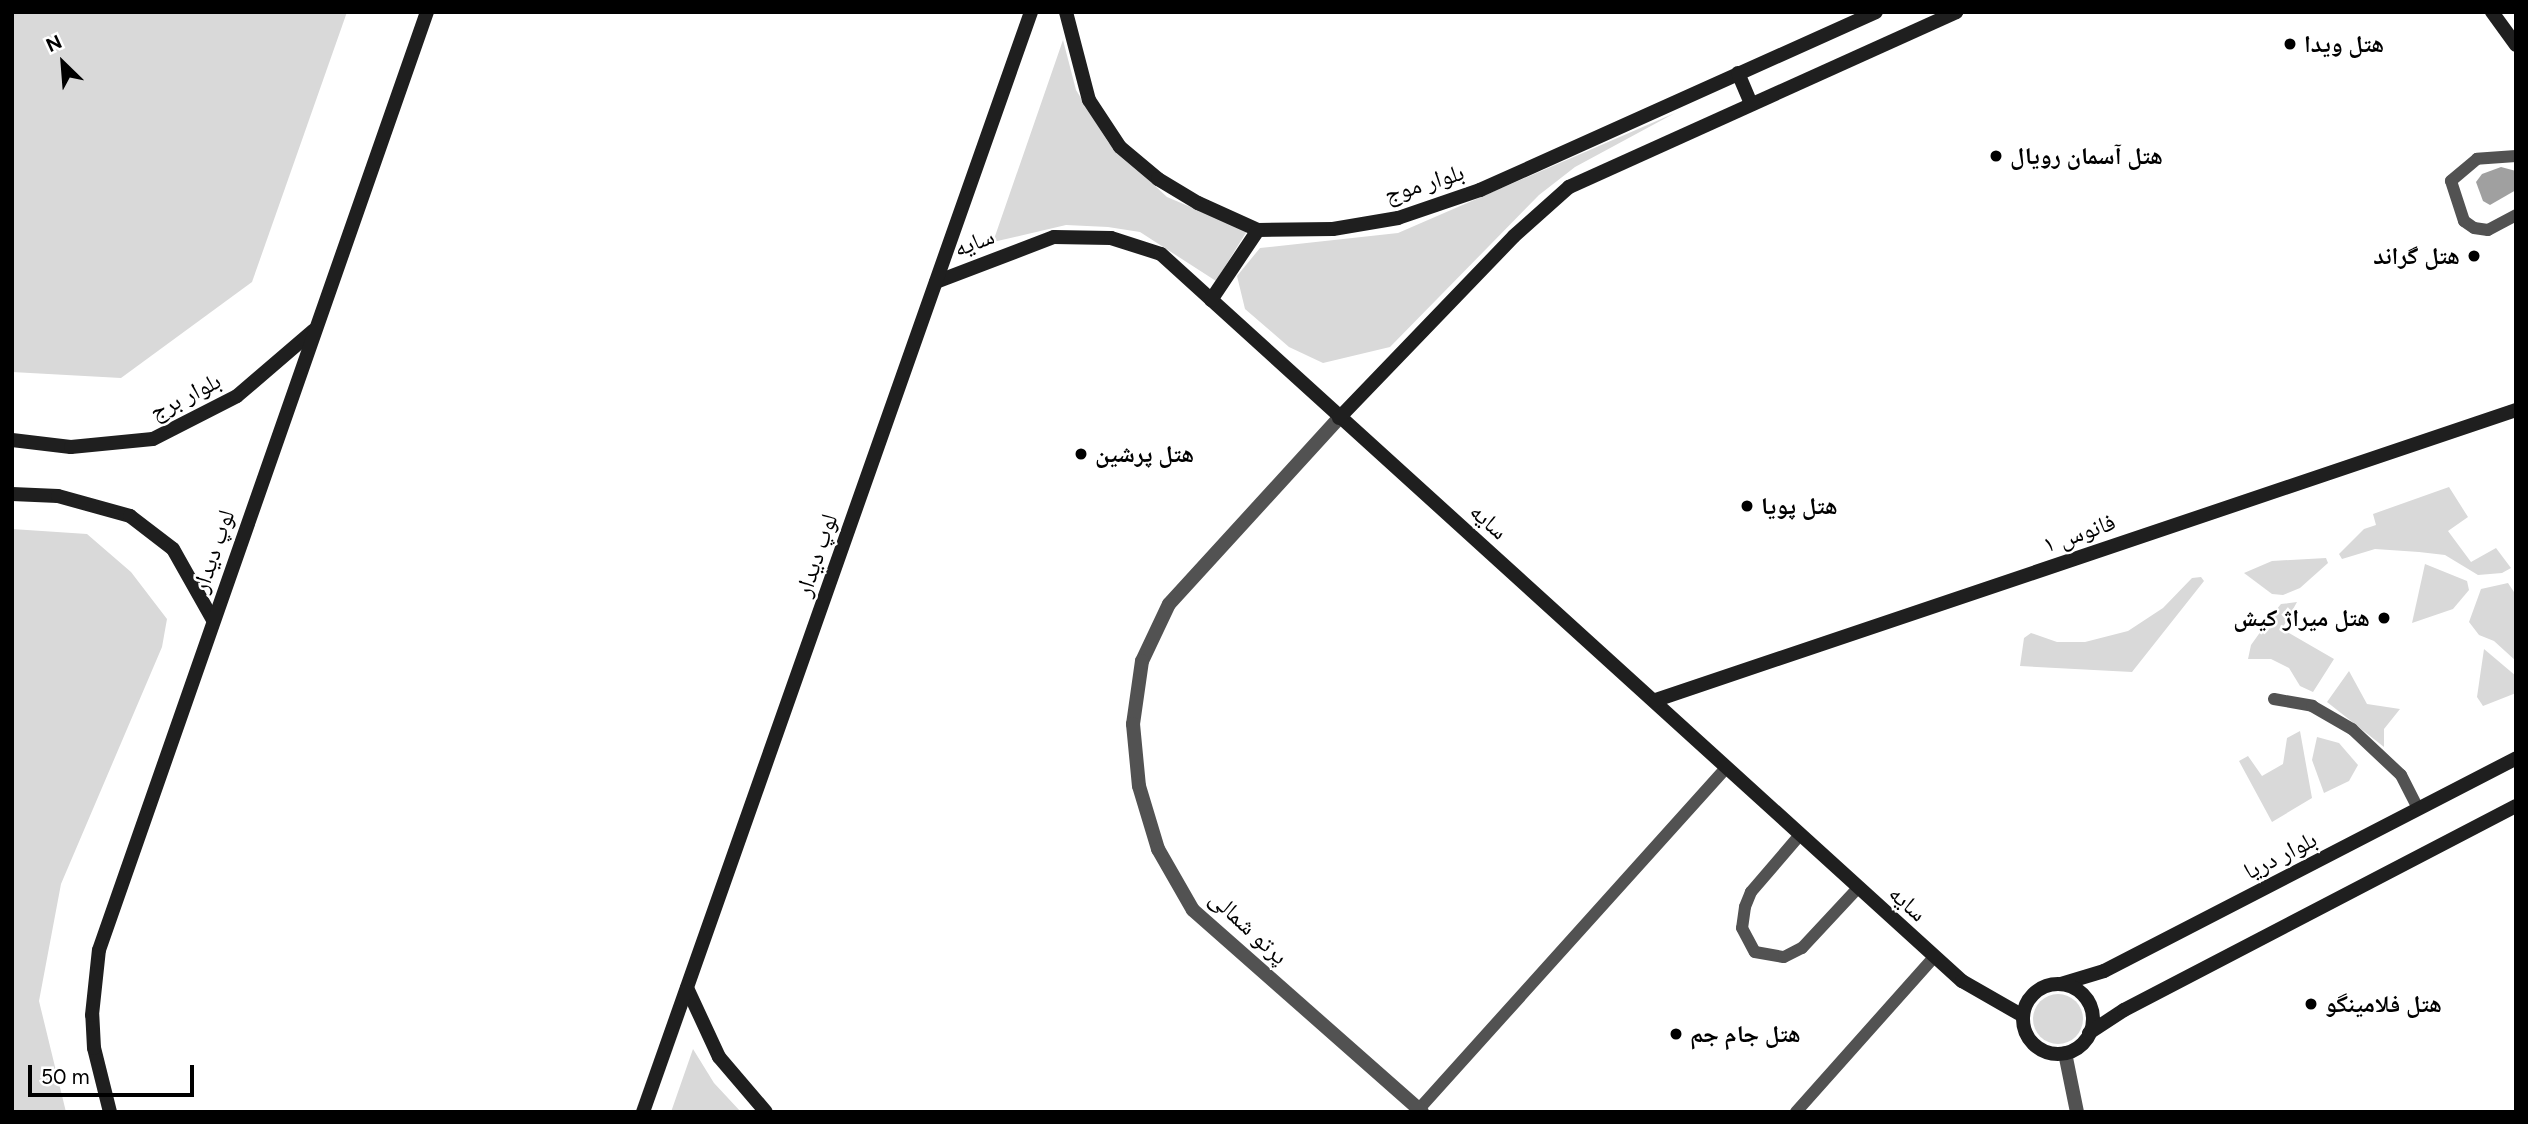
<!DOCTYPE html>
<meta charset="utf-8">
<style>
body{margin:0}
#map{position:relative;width:2528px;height:1124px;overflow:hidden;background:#fff;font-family:Figtree,"Noto Naskh Arabic",sans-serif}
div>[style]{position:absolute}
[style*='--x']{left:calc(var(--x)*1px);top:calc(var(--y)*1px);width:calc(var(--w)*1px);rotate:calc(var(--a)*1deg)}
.green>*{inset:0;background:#d9d9d9}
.round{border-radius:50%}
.water>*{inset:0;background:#a0a0a0}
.lane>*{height:12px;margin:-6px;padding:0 6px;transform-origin:6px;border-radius:6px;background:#525252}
.street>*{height:14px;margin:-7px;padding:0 7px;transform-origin:7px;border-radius:7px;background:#525252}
.secondary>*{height:14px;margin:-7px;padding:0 7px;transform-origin:7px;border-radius:7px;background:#1f1f1f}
.secondary>.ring{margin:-7px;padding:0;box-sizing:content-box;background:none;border:14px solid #1f1f1f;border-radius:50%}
.dots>*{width:19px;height:19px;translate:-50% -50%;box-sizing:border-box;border:4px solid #fff;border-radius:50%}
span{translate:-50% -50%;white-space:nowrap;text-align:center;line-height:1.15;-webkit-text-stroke:5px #fff;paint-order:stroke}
.poi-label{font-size:24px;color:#000;font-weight:700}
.left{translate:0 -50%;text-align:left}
.right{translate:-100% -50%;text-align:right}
.street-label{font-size:24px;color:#000}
.frame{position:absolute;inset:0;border:14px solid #000;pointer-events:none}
.north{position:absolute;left:28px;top:28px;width:70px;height:70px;-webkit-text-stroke:5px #fff;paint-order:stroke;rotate:335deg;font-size:19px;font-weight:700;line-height:28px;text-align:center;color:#000}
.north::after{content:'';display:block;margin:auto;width:24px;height:32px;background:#000;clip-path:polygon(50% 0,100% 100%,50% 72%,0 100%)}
.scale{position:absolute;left:28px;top:1065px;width:166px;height:32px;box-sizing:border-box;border:4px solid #000;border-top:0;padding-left:9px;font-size:21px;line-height:24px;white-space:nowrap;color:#000;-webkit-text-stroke:5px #fff;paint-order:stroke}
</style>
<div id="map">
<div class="green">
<i style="clip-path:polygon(12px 12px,347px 12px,252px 282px,121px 378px,12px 372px)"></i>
<i style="clip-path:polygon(1063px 40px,1076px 90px,1108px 142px,1167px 197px,1247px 231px,1216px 281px,1140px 232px,1108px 227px,1066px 225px,993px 242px)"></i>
<i style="clip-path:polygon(1675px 113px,1575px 167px,1539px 195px,1390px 347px,1323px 363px,1289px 347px,1245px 309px,1237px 276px,1260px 248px,1398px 233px)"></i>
<i style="clip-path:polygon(2449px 487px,2468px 517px,2448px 531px,2471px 562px,2496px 548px,2511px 568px,2502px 573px,2478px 575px,2445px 555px,2419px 552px,2375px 549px,2342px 559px,2339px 554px,2364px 529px,2376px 525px,2373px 514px)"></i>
<i style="clip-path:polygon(12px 529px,87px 534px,131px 572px,167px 619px,162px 647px,61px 884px,39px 1001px,66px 1112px,12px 1112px)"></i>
<i style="clip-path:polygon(2326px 558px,2328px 563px,2300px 588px,2283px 595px,2272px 594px,2244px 573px,2272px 561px)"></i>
<i style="clip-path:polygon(2425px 564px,2467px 581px,2469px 590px,2453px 609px,2412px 623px)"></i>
<i style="clip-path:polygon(2201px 577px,2204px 581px,2132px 672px,2020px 666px,2024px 638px,2031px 633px,2057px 642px,2085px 642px,2128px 631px,2163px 608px,2192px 578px)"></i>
<i style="clip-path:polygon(2508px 583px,2516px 595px,2516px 661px,2494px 641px,2479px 635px,2469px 622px,2481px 589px)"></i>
<i style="clip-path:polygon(2297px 602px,2282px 629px,2334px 659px,2313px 692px,2300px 686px,2289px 668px,2271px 659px,2248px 659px,2251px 645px,2276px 610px,2281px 604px)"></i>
<i style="clip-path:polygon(2484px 649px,2516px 676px,2516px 693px,2483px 706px,2477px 697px)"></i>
<i style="clip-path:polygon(2349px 671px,2367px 704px,2400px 709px,2384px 729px,2384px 747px,2327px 702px)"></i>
<i style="clip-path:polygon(2300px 731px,2312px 798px,2272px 822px,2239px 761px,2248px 756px,2262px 776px,2283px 764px,2287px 738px)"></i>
<i style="clip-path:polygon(2317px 737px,2339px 743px,2358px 765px,2349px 781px,2324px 793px,2312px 760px)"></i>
<i class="round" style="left:2033px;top:994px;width:50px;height:50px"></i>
<i style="clip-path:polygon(693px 1049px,714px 1083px,741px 1112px,671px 1112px)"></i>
</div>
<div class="water">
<i style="clip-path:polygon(2501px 167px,2516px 171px,2516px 190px,2490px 205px,2483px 201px,2476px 182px,2482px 174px)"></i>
</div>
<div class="lane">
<i style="--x:2516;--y:156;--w:39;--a:176"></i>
<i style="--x:2477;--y:159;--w:34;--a:140"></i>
<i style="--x:2451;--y:181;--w:42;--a:72"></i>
<i style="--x:2464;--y:221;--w:12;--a:35"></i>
<i style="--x:2474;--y:228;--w:14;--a:8"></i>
<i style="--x:2488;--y:230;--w:32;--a:-28"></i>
<i style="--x:2274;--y:699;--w:39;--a:10"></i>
<i style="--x:2312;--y:706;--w:46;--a:29.9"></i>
<i style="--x:2352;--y:729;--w:67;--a:43.2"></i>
<i style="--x:2401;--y:775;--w:38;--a:63"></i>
<i style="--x:1799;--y:836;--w:74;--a:130.6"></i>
<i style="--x:1751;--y:892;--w:16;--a:112"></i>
<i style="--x:1745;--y:907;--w:21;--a:98"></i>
<i style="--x:1742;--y:928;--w:27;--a:62"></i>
<i style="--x:1755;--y:952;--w:29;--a:10"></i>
<i style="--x:1784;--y:957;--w:20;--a:-27"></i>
<i style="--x:1802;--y:948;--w:82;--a:-47"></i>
<i style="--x:1419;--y:1109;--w:456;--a:-48"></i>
<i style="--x:1796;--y:1112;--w:208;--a:-48.3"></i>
</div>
<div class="street">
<i style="--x:1339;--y:418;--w:252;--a:132.4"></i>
<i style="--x:1169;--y:604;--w:63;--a:115.3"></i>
<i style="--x:1142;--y:661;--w:64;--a:98.1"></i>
<i style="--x:1133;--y:724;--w:62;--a:84.5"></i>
<i style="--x:1139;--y:786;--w:66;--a:73.2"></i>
<i style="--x:1158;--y:849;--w:70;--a:60.2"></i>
<i style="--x:1193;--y:910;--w:305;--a:41.4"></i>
<i style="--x:2065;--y:1053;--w:60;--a:78.5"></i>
</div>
<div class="secondary">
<i style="--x:1066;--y:12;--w:91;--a:75.4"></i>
<i style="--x:1089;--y:100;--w:56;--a:56.6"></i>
<i style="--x:1120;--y:147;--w:50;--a:40.1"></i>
<i style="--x:1158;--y:179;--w:47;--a:31"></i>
<i style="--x:1198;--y:203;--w:66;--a:24.2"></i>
<i style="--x:1258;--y:230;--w:75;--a:-0.8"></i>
<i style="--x:1333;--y:229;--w:66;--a:-9.6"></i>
<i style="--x:1398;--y:218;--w:87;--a:-18.9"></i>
<i style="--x:1480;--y:190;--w:434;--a:-24.2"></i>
<i style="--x:2492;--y:12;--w:41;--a:54"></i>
<i style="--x:1738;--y:73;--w:33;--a:67"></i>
<i style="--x:936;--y:282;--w:126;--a:-20.9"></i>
<i style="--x:1054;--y:237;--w:57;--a:1"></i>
<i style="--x:1111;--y:238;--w:52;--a:17.7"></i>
<i style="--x:1161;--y:254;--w:1082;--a:42.23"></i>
<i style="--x:1962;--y:981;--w:70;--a:29.8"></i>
<i style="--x:1211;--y:300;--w:84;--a:-56.1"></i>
<i style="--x:1339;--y:418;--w:252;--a:-46.1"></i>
<i style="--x:1514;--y:236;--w:74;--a:-41.7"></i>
<i style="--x:1569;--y:187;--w:425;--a:-24.3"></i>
<i style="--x:12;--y:440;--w:59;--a:6.8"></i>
<i style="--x:71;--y:447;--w:82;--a:-5.6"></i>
<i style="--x:153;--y:439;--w:94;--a:-27.1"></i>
<i style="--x:237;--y:396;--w:101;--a:-40.6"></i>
<i style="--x:12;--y:494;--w:46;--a:2.5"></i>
<i style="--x:58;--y:496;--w:75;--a:15.5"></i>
<i style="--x:130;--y:516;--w:54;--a:37.5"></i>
<i style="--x:173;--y:549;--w:81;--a:60.6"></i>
<i style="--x:1656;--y:700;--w:908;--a:-18.63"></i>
<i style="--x:2061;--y:984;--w:45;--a:-16.8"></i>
<i style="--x:2104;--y:971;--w:464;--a:-27.3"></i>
<i class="ring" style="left:2023px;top:984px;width:56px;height:56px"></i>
<i style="--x:687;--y:988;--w:76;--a:65.1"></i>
<i style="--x:719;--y:1057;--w:72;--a:49.5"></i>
<i style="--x:2089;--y:1033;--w:42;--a:-33.3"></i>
<i style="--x:2124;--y:1010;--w:442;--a:-27.5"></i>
<i style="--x:110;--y:1112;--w:66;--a:-104"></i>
<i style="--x:94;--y:1048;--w:33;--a:-93"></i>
<i style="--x:92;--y:1015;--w:65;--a:-83.9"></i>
<i style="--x:99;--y:950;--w:994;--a:-70.73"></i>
<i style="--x:643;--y:1112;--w:1166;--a:-70.57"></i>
</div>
<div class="dots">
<i style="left:2290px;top:44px;background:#000"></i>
<i style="left:1996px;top:156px;background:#000"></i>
<i style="left:2474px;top:256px;background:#000"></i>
<i style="left:1081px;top:454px;background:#000"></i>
<i style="left:1747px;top:506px;background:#000"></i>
<i style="left:2384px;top:618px;background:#000"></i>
<i style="left:2311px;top:1004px;background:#000"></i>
<i style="left:1676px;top:1034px;background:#000"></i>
</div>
<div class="poi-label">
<span class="left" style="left:2304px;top:44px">هتل ویدا</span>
<span class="left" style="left:2010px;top:156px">هتل آسمان رویال</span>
<span class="right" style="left:2460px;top:256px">هتل گراند</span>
<span class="left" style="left:1095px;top:454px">هتل پرشین</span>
<span class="left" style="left:1761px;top:506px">هتل پویا</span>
<span class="right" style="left:2370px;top:618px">هتل میراژ کیش</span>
<span class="left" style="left:2325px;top:1004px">هتل فلامینگو</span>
<span class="left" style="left:1690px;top:1034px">هتل جام جم</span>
</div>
<div class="street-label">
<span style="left:1424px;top:183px;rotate:-17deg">بلوار موج</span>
<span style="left:974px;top:242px;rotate:-21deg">سایه</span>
<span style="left:185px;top:396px;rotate:-27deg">بلوار برج</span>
<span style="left:1489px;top:521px;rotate:42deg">سایه</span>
<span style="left:2079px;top:533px;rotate:-19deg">فانوس ۱</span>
<span style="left:213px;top:551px;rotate:-71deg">لوپ دیدار</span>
<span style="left:816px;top:555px;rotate:-71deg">لوپ دیدار</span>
<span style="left:2280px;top:855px;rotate:-27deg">بلوار دریا</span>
<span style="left:1908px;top:903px;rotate:42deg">سایه</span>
<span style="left:1249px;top:927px;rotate:43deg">پرتو شمالی</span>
</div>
<div class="frame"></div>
<div class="north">N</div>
<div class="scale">50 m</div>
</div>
